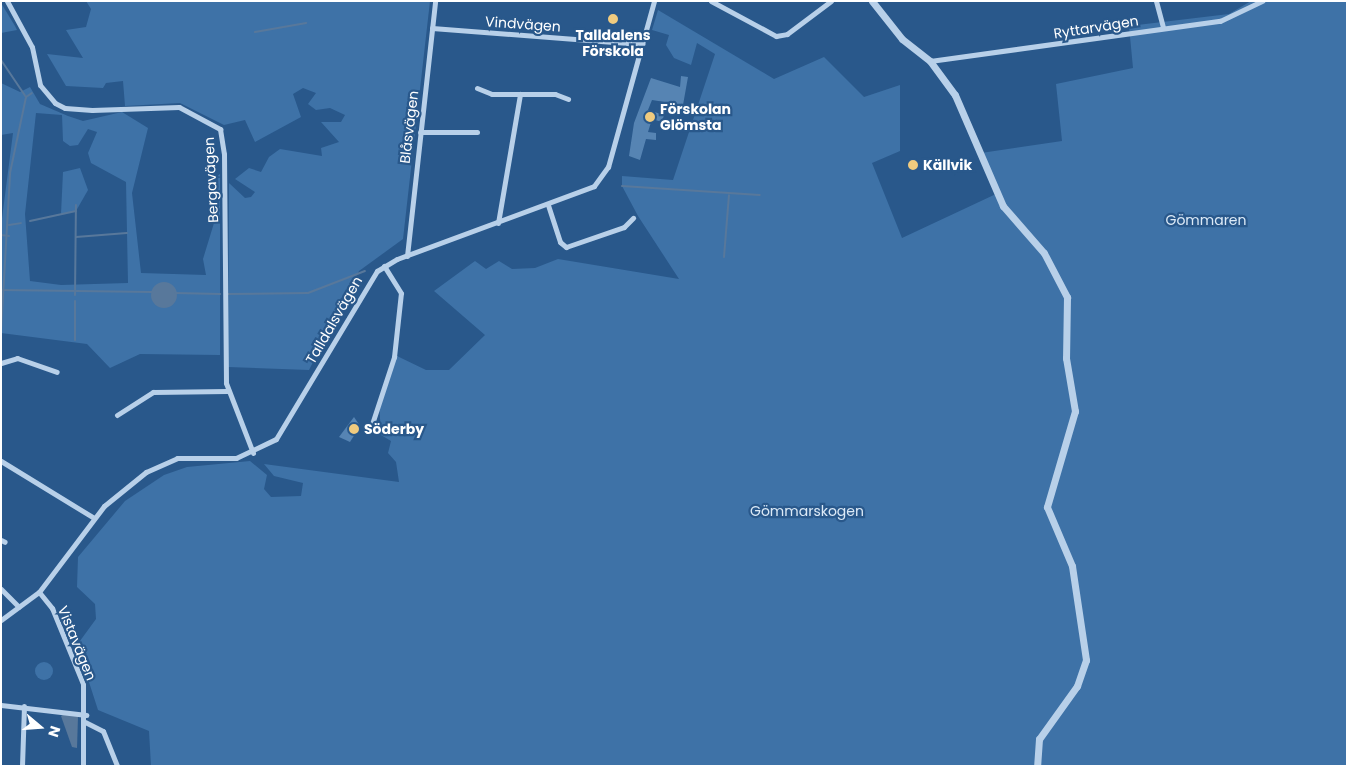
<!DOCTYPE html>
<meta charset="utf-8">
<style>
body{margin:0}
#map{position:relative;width:1348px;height:767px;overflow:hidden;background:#29588b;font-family:Poppins,sans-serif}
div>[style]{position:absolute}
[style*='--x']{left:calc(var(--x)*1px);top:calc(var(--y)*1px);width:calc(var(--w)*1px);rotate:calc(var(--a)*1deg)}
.green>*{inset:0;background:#3e72a7}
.round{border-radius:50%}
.water>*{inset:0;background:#58789b}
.stream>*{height:2px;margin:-1px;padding:0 1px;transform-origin:1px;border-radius:1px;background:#58789b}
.building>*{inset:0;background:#5684b3}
.minor>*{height:5px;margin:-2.5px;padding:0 2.5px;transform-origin:2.5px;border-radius:2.5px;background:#b8d0e9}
.tertiary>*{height:7px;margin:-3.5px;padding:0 3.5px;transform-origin:3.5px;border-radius:3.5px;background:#b8d0e9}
.dots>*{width:14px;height:14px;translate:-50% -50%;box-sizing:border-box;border:2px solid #29588b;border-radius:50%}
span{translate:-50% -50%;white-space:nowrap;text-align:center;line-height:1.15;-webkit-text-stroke:4.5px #29588b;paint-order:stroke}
.street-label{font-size:14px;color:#fff}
.poi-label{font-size:14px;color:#fff;font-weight:700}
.left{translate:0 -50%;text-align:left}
.park-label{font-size:14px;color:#dceaf7}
.frame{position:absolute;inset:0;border:2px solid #fff;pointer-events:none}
.north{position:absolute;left:15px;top:702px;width:50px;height:50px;-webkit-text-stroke:4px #29588b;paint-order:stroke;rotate:108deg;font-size:14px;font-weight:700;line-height:20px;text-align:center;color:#fff}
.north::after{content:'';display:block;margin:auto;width:18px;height:22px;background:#fff;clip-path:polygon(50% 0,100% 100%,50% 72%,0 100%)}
</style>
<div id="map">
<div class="green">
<i style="clip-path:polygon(86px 1px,430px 1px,403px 239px,359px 271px,309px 370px,228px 367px,229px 183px,245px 198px,251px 197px,255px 192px,235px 179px,249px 168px,261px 172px,269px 157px,280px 149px,322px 156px,321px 148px,339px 142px,321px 122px,341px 122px,345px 115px,330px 108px,316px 110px,308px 104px,316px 93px,303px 88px,293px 94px,301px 117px,255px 142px,245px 120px,224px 125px,180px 103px,125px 106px,123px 81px,106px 83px,103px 88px,66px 86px,47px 54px,83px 58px,66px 30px,86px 27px,91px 9px)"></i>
<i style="clip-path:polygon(1251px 1px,1347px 1px,1347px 766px,151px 766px,149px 731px,98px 710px,77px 645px,96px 619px,95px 604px,77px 587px,78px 557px,125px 501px,164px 475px,187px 467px,250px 461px,267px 475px,264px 489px,271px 497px,301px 496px,303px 483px,274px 476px,264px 464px,399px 482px,396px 462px,388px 453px,391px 441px,381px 435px,379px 401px,397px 356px,426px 370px,449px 370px,485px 335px,434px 291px,475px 261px,486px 269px,499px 261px,512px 269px,535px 268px,558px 259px,679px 279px,638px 216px,622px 186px,622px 176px,673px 180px,715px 54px,697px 43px,691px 65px,674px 58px,666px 45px,669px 35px,652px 30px,658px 10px,774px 79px,824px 57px,864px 97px,900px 85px,900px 151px,872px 163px,902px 238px,996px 194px,981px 153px,1062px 141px,1056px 84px,1133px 68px,1129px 26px,1229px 14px)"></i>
<i style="clip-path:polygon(1px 3px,15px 26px,17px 30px,1px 33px)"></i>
<i style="clip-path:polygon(evenodd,1px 83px,20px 92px,30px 87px,40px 104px,68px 116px,83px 121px,122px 112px,148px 128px,132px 193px,141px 273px,206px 275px,203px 259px,214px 223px,215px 178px,220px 174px,220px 355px,140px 354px,110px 368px,87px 344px,1px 333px,1px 226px,13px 133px,1px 135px,1px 83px,36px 113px,62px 115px,63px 141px,70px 146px,78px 145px,88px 129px,97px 132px,88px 153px,91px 163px,126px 182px,128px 283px,61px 285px,30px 281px,25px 214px,36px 113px)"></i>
<i style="clip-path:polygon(80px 168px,88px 190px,76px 211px,61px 214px,63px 172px)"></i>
<i class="round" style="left:35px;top:662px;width:18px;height:18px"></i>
</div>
<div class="water">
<i class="round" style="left:151px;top:282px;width:26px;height:26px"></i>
<i style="clip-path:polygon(65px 714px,78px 716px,77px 748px,72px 747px,61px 716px)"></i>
</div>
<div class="stream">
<i style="--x:255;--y:32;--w:52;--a:-10"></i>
<i style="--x:1;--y:60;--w:45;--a:56"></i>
<i style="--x:622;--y:186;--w:138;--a:3.7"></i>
<i style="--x:30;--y:221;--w:47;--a:-12.3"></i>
<i style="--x:9;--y:225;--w:12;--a:-9"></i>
<i style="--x:1;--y:235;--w:8;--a:7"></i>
<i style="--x:76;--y:237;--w:51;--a:-4.5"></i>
<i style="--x:724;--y:257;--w:62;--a:-85.4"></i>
<i style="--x:1;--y:290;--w:151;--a:0.8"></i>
<i style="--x:175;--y:293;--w:45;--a:1.3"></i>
<i style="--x:226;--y:294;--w:82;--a:-0.7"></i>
<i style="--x:308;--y:293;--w:61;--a:-21.1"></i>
<i style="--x:75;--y:295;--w:90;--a:-89.4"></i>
<i style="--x:1;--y:331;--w:158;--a:-86.7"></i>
<i style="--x:10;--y:173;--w:78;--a:-78.1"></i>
<i style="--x:26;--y:97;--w:7;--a:-34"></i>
<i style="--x:75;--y:340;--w:39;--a:-90"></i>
</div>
<div class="building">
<i style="clip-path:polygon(681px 76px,688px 77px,683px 105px,652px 100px,648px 110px,664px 115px,662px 122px,652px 119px,648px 132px,656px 133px,656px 140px,646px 139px,640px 160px,629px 156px,634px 123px,651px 78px,680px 87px)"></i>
<i style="clip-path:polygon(354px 417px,360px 426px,350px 442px,339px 437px)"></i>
</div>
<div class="minor">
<i style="--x:7;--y:1;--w:52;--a:61.5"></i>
<i style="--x:32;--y:47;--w:39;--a:78"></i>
<i style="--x:40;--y:85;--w:23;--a:50"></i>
<i style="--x:55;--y:103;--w:11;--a:27"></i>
<i style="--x:65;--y:108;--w:27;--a:4"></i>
<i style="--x:92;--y:110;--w:87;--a:-2"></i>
<i style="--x:179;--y:107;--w:47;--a:28.2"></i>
<i style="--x:220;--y:129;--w:25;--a:81"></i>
<i style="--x:224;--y:154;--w:229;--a:89.5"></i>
<i style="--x:226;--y:383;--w:75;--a:68.9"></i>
<i style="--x:711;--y:1;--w:74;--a:28.3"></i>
<i style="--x:776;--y:36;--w:11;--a:-10"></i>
<i style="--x:787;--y:34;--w:55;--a:-36.9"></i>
<i style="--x:1156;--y:1;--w:28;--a:75"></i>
<i style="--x:432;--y:28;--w:211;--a:4.4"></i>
<i style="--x:930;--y:61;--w:293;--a:-7.9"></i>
<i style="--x:1220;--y:21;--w:47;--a:-25.5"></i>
<i style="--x:477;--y:88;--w:16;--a:22"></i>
<i style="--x:492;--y:94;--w:63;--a:0"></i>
<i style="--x:555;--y:94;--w:14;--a:21"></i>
<i style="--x:420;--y:132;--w:57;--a:0"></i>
<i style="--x:548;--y:205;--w:39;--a:72"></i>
<i style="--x:560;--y:242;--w:8;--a:40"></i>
<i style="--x:566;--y:247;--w:61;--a:-19"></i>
<i style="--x:624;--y:227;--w:13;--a:-45"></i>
<i style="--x:498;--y:223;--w:131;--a:-80.3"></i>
<i style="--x:407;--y:256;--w:257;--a:-83.7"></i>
<i style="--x:1;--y:363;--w:17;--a:-17"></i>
<i style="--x:17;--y:358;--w:42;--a:19.3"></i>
<i style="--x:117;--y:415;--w:43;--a:-32.6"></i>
<i style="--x:153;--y:392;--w:74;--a:-0.8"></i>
<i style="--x:372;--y:424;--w:71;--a:-71.8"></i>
<i style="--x:394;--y:357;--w:64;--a:-83.8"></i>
<i style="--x:401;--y:293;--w:32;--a:-122"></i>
<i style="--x:1;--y:461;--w:109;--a:31.5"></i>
<i style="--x:1;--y:540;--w:4;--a:27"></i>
<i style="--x:1;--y:589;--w:25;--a:45"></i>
<i style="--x:39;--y:592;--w:21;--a:51"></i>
<i style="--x:52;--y:608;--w:82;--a:67.8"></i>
<i style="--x:83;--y:684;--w:82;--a:90"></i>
<i style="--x:1;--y:620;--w:47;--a:-36.4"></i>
<i style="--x:39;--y:592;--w:108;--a:-52.9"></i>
<i style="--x:104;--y:506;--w:54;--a:-39"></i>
<i style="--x:146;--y:472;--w:34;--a:-24"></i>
<i style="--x:177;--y:458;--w:59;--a:0"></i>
<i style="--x:236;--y:458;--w:44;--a:-25.4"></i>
<i style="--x:276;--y:439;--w:196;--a:-59"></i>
<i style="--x:377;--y:271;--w:23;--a:-31"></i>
<i style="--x:397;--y:259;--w:210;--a:-20.3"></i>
<i style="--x:594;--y:186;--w:24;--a:-54"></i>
<i style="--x:608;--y:167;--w:172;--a:-74.5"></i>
<i style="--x:1;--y:705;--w:86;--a:6.7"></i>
<i style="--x:85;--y:722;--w:20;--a:27"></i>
<i style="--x:103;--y:731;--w:38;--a:68"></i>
<i style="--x:22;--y:766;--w:60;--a:-88.1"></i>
</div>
<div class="tertiary">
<i style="--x:872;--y:1;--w:48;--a:51.7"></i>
<i style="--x:902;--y:39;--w:36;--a:38"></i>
<i style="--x:930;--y:61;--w:42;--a:53.7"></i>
<i style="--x:955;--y:95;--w:121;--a:66.6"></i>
<i style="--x:1003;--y:206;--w:62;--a:48.9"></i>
<i style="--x:1044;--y:253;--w:50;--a:62.4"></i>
<i style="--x:1067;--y:297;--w:61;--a:90.9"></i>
<i style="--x:1066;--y:358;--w:54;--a:80.4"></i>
<i style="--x:1075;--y:411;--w:100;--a:106.3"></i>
<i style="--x:1047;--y:507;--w:64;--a:67"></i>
<i style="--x:1072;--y:566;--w:95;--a:81.5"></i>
<i style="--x:1086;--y:660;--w:28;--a:109"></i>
<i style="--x:1077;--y:686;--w:65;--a:125.6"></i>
<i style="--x:1039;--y:739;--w:27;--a:94"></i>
</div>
<div class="dots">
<i style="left:613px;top:19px;background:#f0cb7f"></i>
<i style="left:650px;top:117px;background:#f0cb7f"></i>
<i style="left:913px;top:165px;background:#f0cb7f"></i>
<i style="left:354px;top:429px;background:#f0cb7f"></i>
</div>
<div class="street-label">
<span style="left:523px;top:24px;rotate:4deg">Vindvägen</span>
<span style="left:1096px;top:27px;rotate:-9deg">Ryttarvägen</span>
<span style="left:409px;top:127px;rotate:-83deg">Blåsvägen</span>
<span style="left:211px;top:180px;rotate:-93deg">Bergavägen</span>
<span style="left:334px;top:320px;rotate:-60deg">Talldalsvägen</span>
<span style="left:77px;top:643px;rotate:68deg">Vistavägen</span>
</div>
<div class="poi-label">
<span style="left:613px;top:43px">Talldalens<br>Förskola</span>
<span class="left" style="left:660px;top:117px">Förskolan<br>Glömsta</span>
<span class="left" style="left:923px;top:165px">Källvik</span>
<span class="left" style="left:364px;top:429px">Söderby</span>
</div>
<div class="park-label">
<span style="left:1206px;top:220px">Gömmaren</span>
<span style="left:807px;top:511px">Gömmarskogen</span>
</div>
<div class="frame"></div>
<div class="north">N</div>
</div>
